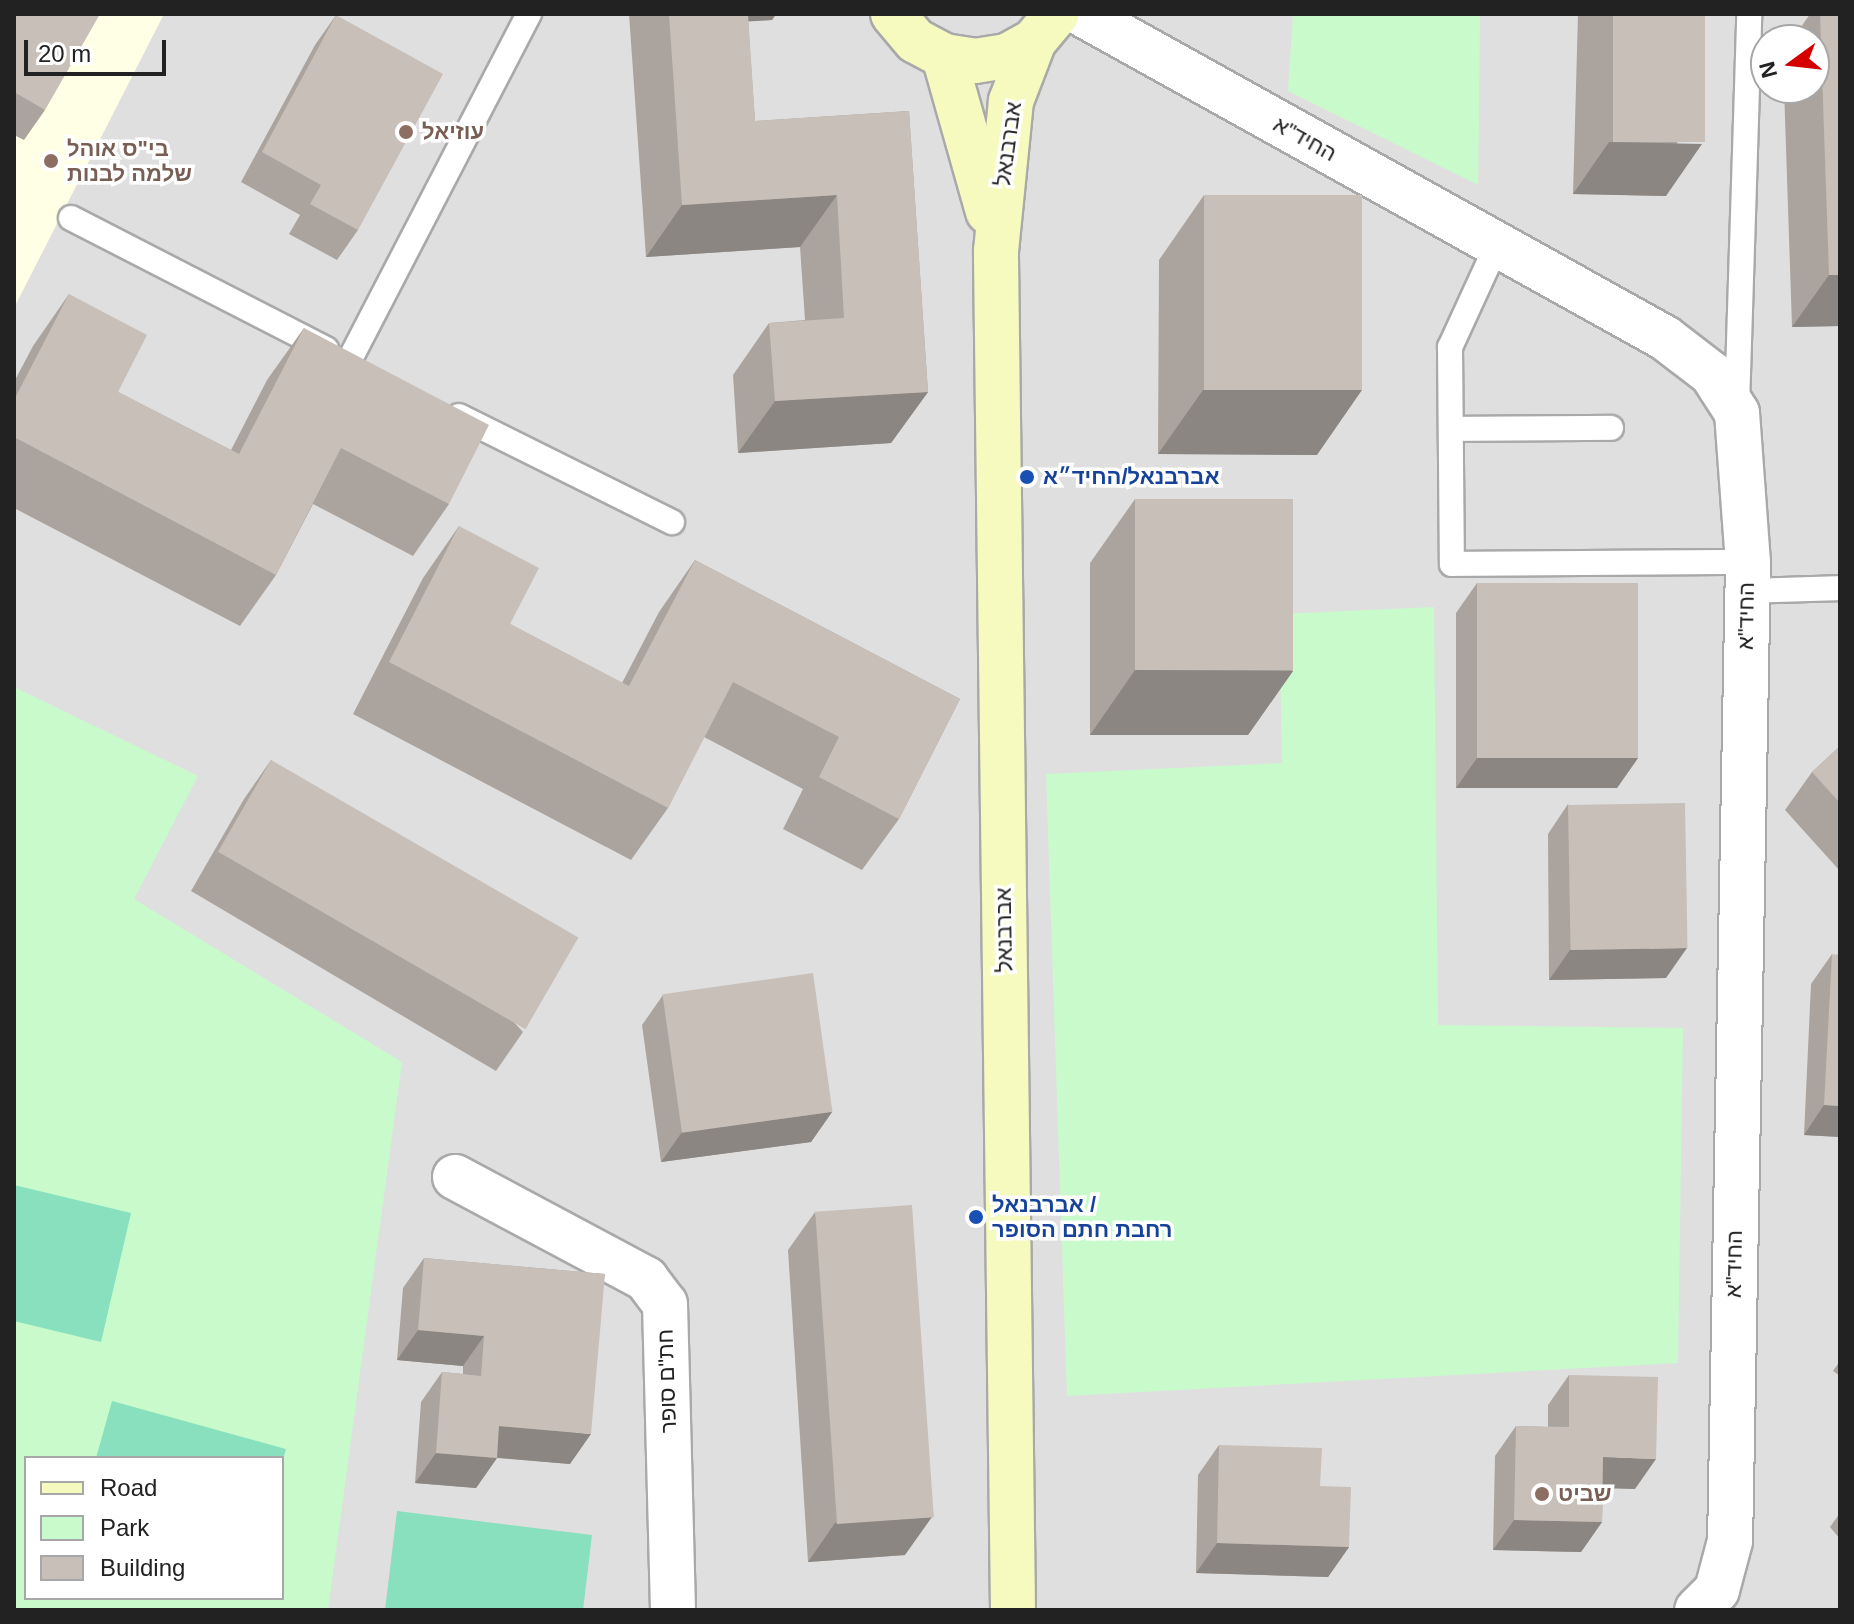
<!DOCTYPE html>
<meta charset="utf-8">
<style>
body{margin:0}
#map{position:relative;width:1854px;height:1624px;overflow:hidden;background:#f2efe9;font-family:Arial,Heebo,sans-serif}
div>[style]{position:absolute}
[style*='--x']{left:calc(var(--x)*1px);top:calc(var(--y)*1px);width:calc(var(--w)*1px);rotate:calc(var(--a)*1deg)}
.residential>*{inset:0;background:#e0dfdf}
.education>*{inset:0;background:#ffffe5}
.park>*{inset:0;background:#c8facc}
.pitch>*{inset:0;background:#88e0be}
.roads{filter:drop-shadow(2px 0 #a9a9a9) drop-shadow(-2px 0 #a9a9a9) drop-shadow(0 2px #a9a9a9) drop-shadow(0 -2px #a9a9a9)}
.lane>*{height:24px;margin:-12px;padding:0 12px;transform-origin:12px;border-radius:12px;background:#fff}
.street>*{height:44px;margin:-22px;padding:0 22px;transform-origin:22px;border-radius:22px;background:#fff}
.secondary>*{height:44px;margin:-22px;padding:0 22px;transform-origin:22px;border-radius:22px;background:#f7fabf}
.wall>*{inset:0;background:#aba49e}
.shaded-wall>*{inset:0;background:#8b8681}
.building>*{inset:0;background:#c7bfb8;transform-origin:0 0}
.dots>*{width:22px;height:22px;translate:-50% -50%;box-sizing:border-box;border:4px solid #fff;border-radius:50%}
span{translate:-50% -50%;white-space:nowrap;text-align:center;line-height:1.15;-webkit-text-stroke:7px #fff;paint-order:stroke}
.education-label{font-size:22px;color:#785e54;font-weight:700}
.left{translate:0 -50%;text-align:left}
.street-label{font-size:22px;color:#222}
.transit-label{font-size:22px;color:#164399;font-weight:700}
.frame{position:absolute;inset:0;border:16px solid #222;pointer-events:none}
.legend{position:absolute;left:24px;top:1456px;width:260px;height:144px;box-sizing:border-box;background:#fff;border:2px solid #a7a7a7;margin:0;padding:10px 14px;list-style:none;font-size:24px;color:#222}
.legend li{display:flex;align-items:center;gap:16px;height:40px}
.legend b{width:40px;border:2px solid #a7a7a7}
.north{position:absolute;left:1750px;top:24px;width:80px;height:80px;box-sizing:border-box;background:#fff;border:2px solid #a7a7a7;border-radius:50%;rotate:255deg;font-size:22px;font-weight:700;line-height:32px;text-align:center;color:#222}
.north::after{content:'';display:block;margin:auto;width:28px;height:36px;background:#d40000;clip-path:polygon(50% 0,100% 100%,50% 72%,0 100%)}
.scale{position:absolute;left:24px;top:40px;width:142px;height:36px;box-sizing:border-box;border:4px solid #222;border-top:0;padding-left:10px;font-size:24px;line-height:28px;white-space:nowrap;color:#222;-webkit-text-stroke:6px #fff;paint-order:stroke}
</style>
<div id="map">
<div class="residential">
<i style="clip-path:polygon(evenodd,14px 14px,1840px 14px,1840px 1610px,14px 1610px,14px 14px,1766px 40px,1814px 40px,1814px 88px,1766px 88px,1766px 40px,14px 14px,26px 1458px,282px 1458px,282px 1598px,26px 1598px,26px 1458px)"></i>
</div>
<div class="education">
<i style="clip-path:polygon(14px 14px,164px 14px,14px 308px)"></i>
</div>
<div class="park">
<i style="clip-path:polygon(1293px 14px,1480px 14px,1478px 185px,1288px 91px)"></i>
<i style="clip-path:polygon(1434px 607px,1438px 1025px,1683px 1028px,1678px 1363px,1067px 1396px,1046px 774px,1282px 763px,1279px 614px)"></i>
<i style="clip-path:polygon(evenodd,14px 687px,198px 776px,134px 899px,402px 1062px,328px 1610px,14px 1610px,14px 687px,26px 1458px,282px 1458px,282px 1598px,26px 1598px,26px 1458px)"></i>
</div>
<div class="pitch">
<i style="clip-path:polygon(14px 1185px,131px 1213px,101px 1342px,14px 1321px)"></i>
<i style="clip-path:polygon(112px 1401px,286px 1449px,282px 1463px,282px 1458px,96px 1458px)"></i>
<i style="clip-path:polygon(397px 1511px,592px 1535px,583px 1610px,385px 1610px)"></i>
</div>
<div class="roads">
<div class="lane">
<i style="--x:71;--y:218;--w:287;--a:27.2"></i>
<i style="--x:1497;--y:245;--w:112;--a:114.7"></i>
<i style="--x:1450;--y:347;--w:217;--a:89.5"></i>
<i style="--x:1452;--y:564;--w:296;--a:-0.4"></i>
<i style="--x:349;--y:361;--w:391;--a:-62.6"></i>
<i style="--x:1737;--y:406;--w:392;--a:-88.2"></i>
<i style="--x:459;--y:416;--w:238;--a:26.5"></i>
<i style="--x:1451;--y:429;--w:160;--a:-0.4"></i>
<i style="--x:1746;--y:591;--w:94;--a:-1.8"></i>
</div>
<div class="street">
<i style="--x:1082;--y:14;--w:667;--a:29.06"></i>
<i style="--x:1665;--y:338;--w:59;--a:37.5"></i>
<i style="--x:1712;--y:374;--w:46;--a:57.3"></i>
<i style="--x:1737;--y:413;--w:149;--a:85.8"></i>
<i style="--x:1748;--y:562;--w:979;--a:91.05"></i>
<i style="--x:1730;--y:1541;--w:51;--a:104.9"></i>
<i style="--x:1717;--y:1590;--w:28;--a:135"></i>
<i style="--x:455;--y:1177;--w:217;--a:28.1"></i>
<i style="--x:646;--y:1279;--w:31;--a:53"></i>
<i style="--x:665;--y:1304;--w:306;--a:88.5"></i>
</div>
<div class="secondary">
<i style="--x:893;--y:14;--w:35;--a:50"></i>
<i style="--x:916;--y:41;--w:32;--a:28"></i>
<i style="--x:944;--y:56;--w:31;--a:9"></i>
<i style="--x:975;--y:61;--w:32;--a:-9"></i>
<i style="--x:1007;--y:56;--w:31;--a:-29"></i>
<i style="--x:1034;--y:41;--w:35;--a:-50"></i>
<i style="--x:944;--y:56;--w:162;--a:74.2"></i>
<i style="--x:1013;--y:1610;--w:1359;--a:-90.72"></i>
<i style="--x:996;--y:251;--w:151;--a:-84.3"></i>
<i style="--x:1011;--y:101;--w:64;--a:-69"></i>
</div>
</div>
<div class="wall">
<i style="clip-path:polygon(14px 14px,45px 110px,24px 140px,14px 135px)"></i>
<i style="clip-path:polygon(629px 14px,776px 14px,772px 20px,748px 21px,755px 121px,909px 111px,928px 392px,891px 443px,738px 453px,733px 375px,769px 323px,805px 320px,800px 247px,646px 257px)"></i>
<i style="clip-path:polygon(1578px 14px,1705px 14px,1666px 196px,1573px 194px)"></i>
<i style="clip-path:polygon(1810px 14px,1840px 14px,1840px 326px,1792px 327px,1784px 88px,1814px 88px,1814px 40px,1792px 40px)"></i>
<i style="clip-path:polygon(336px 15px,358px 230px,337px 260px,289px 234px,300px 215px,241px 182px,315px 45px)"></i>
<i style="clip-path:polygon(1204px 195px,1317px 455px,1158px 454px,1159px 260px)"></i>
<i style="clip-path:polygon(69px 294px,118px 392px,231px 450px,267px 380px,304px 328px,449px 504px,413px 556px,313px 504px,276px 575px,240px 626px,14px 508px,14px 382px,33px 346px)"></i>
<i style="clip-path:polygon(1135px 499px,1293px 671px,1248px 735px,1090px 735px,1090px 563px)"></i>
<i style="clip-path:polygon(459px 526px,510px 624px,622px 683px,659px 612px,695px 560px,960px 699px,899px 819px,862px 870px,783px 829px,803px 789px,704px 737px,668px 808px,631px 860px,353px 714px,423px 578px)"></i>
<i style="clip-path:polygon(1477px 583px,1638px 758px,1617px 788px,1456px 788px,1456px 613px)"></i>
<i style="clip-path:polygon(1840px 746px,1840px 871px,1785px 810px,1812px 772px)"></i>
<i style="clip-path:polygon(271px 760px,523px 1032px,496px 1071px,191px 891px,244px 799px)"></i>
<i style="clip-path:polygon(1568px 804px,1666px 978px,1549px 980px,1548px 834px)"></i>
<i style="clip-path:polygon(1832px 954px,1840px 1137px,1804px 1135px,1811px 984px)"></i>
<i style="clip-path:polygon(663px 995px,832px 1112px,811px 1142px,661px 1162px,642px 1025px)"></i>
<i style="clip-path:polygon(815px 1212px,905px 1555px,808px 1562px,788px 1250px)"></i>
<i style="clip-path:polygon(424px 1258px,605px 1274px,570px 1464px,497px 1458px,476px 1488px,415px 1483px,421px 1402px,442px 1372px,463px 1374px,463px 1366px,397px 1360px,403px 1288px)"></i>
<i style="clip-path:polygon(1840px 1361px,1840px 1376px,1833px 1371px)"></i>
<i style="clip-path:polygon(1569px 1375px,1635px 1489px,1603px 1488px,1602px 1522px,1581px 1552px,1493px 1550px,1495px 1456px,1516px 1426px,1548px 1427px,1548px 1405px)"></i>
<i style="clip-path:polygon(1219px 1445px,1320px 1486px,1349px 1547px,1328px 1577px,1196px 1573px,1198px 1475px)"></i>
<i style="clip-path:polygon(1840px 1513px,1840px 1539px,1830px 1527px)"></i>
</div>
<div class="shaded-wall">
<i style="clip-path:polygon(716px 14px,776px 14px,772px 20px,709px 24px)"></i>
<i style="clip-path:polygon(1609px 142px,1702px 144px,1666px 196px,1573px 194px)"></i>
<i style="clip-path:polygon(837px 195px,800px 247px,646px 257px,682px 205px)"></i>
<i style="clip-path:polygon(1829px 275px,1840px 275px,1840px 326px,1792px 327px)"></i>
<i style="clip-path:polygon(1203px 390px,1362px 390px,1317px 455px,1158px 454px)"></i>
<i style="clip-path:polygon(928px 392px,891px 443px,738px 453px,775px 401px)"></i>
<i style="clip-path:polygon(1135px 670px,1293px 671px,1248px 735px,1090px 735px)"></i>
<i style="clip-path:polygon(1477px 758px,1638px 758px,1617px 788px,1456px 788px)"></i>
<i style="clip-path:polygon(1687px 948px,1666px 978px,1549px 980px,1570px 950px)"></i>
<i style="clip-path:polygon(1824px 1105px,1840px 1106px,1840px 1137px,1804px 1135px)"></i>
<i style="clip-path:polygon(832px 1112px,811px 1142px,661px 1162px,682px 1132px)"></i>
<i style="clip-path:polygon(418px 1330px,484px 1336px,463px 1366px,397px 1360px)"></i>
<i style="clip-path:polygon(499px 1426px,591px 1434px,570px 1464px,478px 1456px)"></i>
<i style="clip-path:polygon(436px 1453px,497px 1458px,476px 1488px,415px 1483px)"></i>
<i style="clip-path:polygon(1603px 1457px,1656px 1459px,1635px 1489px,1582px 1487px)"></i>
<i style="clip-path:polygon(932px 1517px,905px 1555px,808px 1562px,835px 1523px)"></i>
<i style="clip-path:polygon(1514px 1520px,1602px 1522px,1581px 1552px,1493px 1550px)"></i>
<i style="clip-path:polygon(1217px 1543px,1349px 1547px,1328px 1577px,1196px 1573px)"></i>
</div>
<div class="building">
<i style="clip-path:polygon(14px 14px,100px 14px,45px 110px,14px 92px)"></i>
<i style="clip-path:polygon(669px 14px,748px 14px,755px 121px,909px 111px,928px 392px,775px 401px,769px 323px,844px 318px,837px 195px,682px 205px)"></i>
<i style="left:1613px;top:14px;width:92px;height:128px"></i>
<i style="clip-path:polygon(1820px 14px,1840px 14px,1840px 275px,1829px 275px)"></i>
<i style="clip-path:polygon(336px 15px,443px 74px,358px 230px,310px 204px,321px 185px,262px 152px)"></i>
<i style="left:1204px;top:195px;width:158px;height:195px"></i>
<i style="clip-path:polygon(69px 294px,147px 335px,118px 392px,239px 454px,304px 328px,489px 425px,449px 504px,341px 448px,276px 575px,14px 437px,14px 400px)"></i>
<i style="left:1135px;top:499px;width:158px;height:171px"></i>
<i style="clip-path:polygon(459px 526px,539px 568px,510px 624px,629px 686px,695px 560px,960px 699px,899px 819px,819px 777px,839px 737px,733px 682px,668px 808px,389px 662px)"></i>
<i style="left:1477px;top:583px;width:161px;height:175px"></i>
<i style="clip-path:polygon(1840px 746px,1840px 803px,1812px 772px)"></i>
<i style="left:271px;top:760px;width:355px;height:106px;rotate:30deg"></i>
<i style="left:1685px;top:803px;width:145px;height:117px;rotate:89deg"></i>
<i style="clip-path:polygon(1832px 954px,1840px 955px,1840px 1106px,1824px 1105px)"></i>
<i style="left:813px;top:973px;width:140px;height:152px;rotate:82deg"></i>
<i style="left:912px;top:1205px;width:313px;height:97px;rotate:86deg"></i>
<i style="clip-path:polygon(424px 1258px,605px 1274px,591px 1434px,499px 1426px,497px 1458px,436px 1453px,442px 1372px,481px 1376px,484px 1336px,418px 1330px)"></i>
<i style="clip-path:polygon(1569px 1375px,1658px 1377px,1656px 1459px,1603px 1457px,1602px 1522px,1514px 1520px,1516px 1426px,1569px 1427px)"></i>
<i style="clip-path:polygon(1219px 1445px,1322px 1448px,1320px 1486px,1351px 1487px,1349px 1547px,1217px 1543px)"></i>
</div>
<div class="dots">
<i style="left:406px;top:132px;background:#8d6e63"></i>
<i style="left:51px;top:161px;background:#8d6e63"></i>
<i style="left:1027px;top:477px;background:#1a4fb4"></i>
<i style="left:976px;top:1217px;background:#1a4fb4"></i>
<i style="left:1542px;top:1494px;background:#8d6e63"></i>
</div>
<div class="education-label">
<span class="left" style="left:422px;top:132px">עוזיאל</span>
<span class="left" style="left:67px;top:161px">בי"ס אוהל<br>שלמה לבנות</span>
<span class="left" style="left:1558px;top:1494px">שביט</span>
</div>
<div class="street-label">
<span style="left:1305px;top:139px;rotate:29deg">החיד"א</span>
<span style="left:1008px;top:144px;rotate:-82deg">אברבנאל</span>
<span style="left:1746px;top:616px;rotate:-89deg">החיד"א</span>
<span style="left:1004px;top:930px;rotate:-91deg">אברבנאל</span>
<span style="left:1734px;top:1264px;rotate:-89deg">החיד"א</span>
<span style="left:667px;top:1381px;rotate:-92deg">חת"ם סופר</span>
</div>
<div class="transit-label">
<span class="left" style="left:1043px;top:477px">אברבנאל/החיד״א</span>
<span class="left" style="left:992px;top:1217px">אברבנאל /<br>רחבת חתם הסופר</span>
</div>
<div class="frame"></div>
<ul class="legend">
<li><b style="height:10px;background:#f7fabf"></b>Road</li>
<li><b style="height:22px;background:#c8facc"></b>Park</li>
<li><b style="height:22px;background:#c7bfb8"></b>Building</li>
</ul>
<div class="north">N</div>
<div class="scale">20 m</div>
</div>
